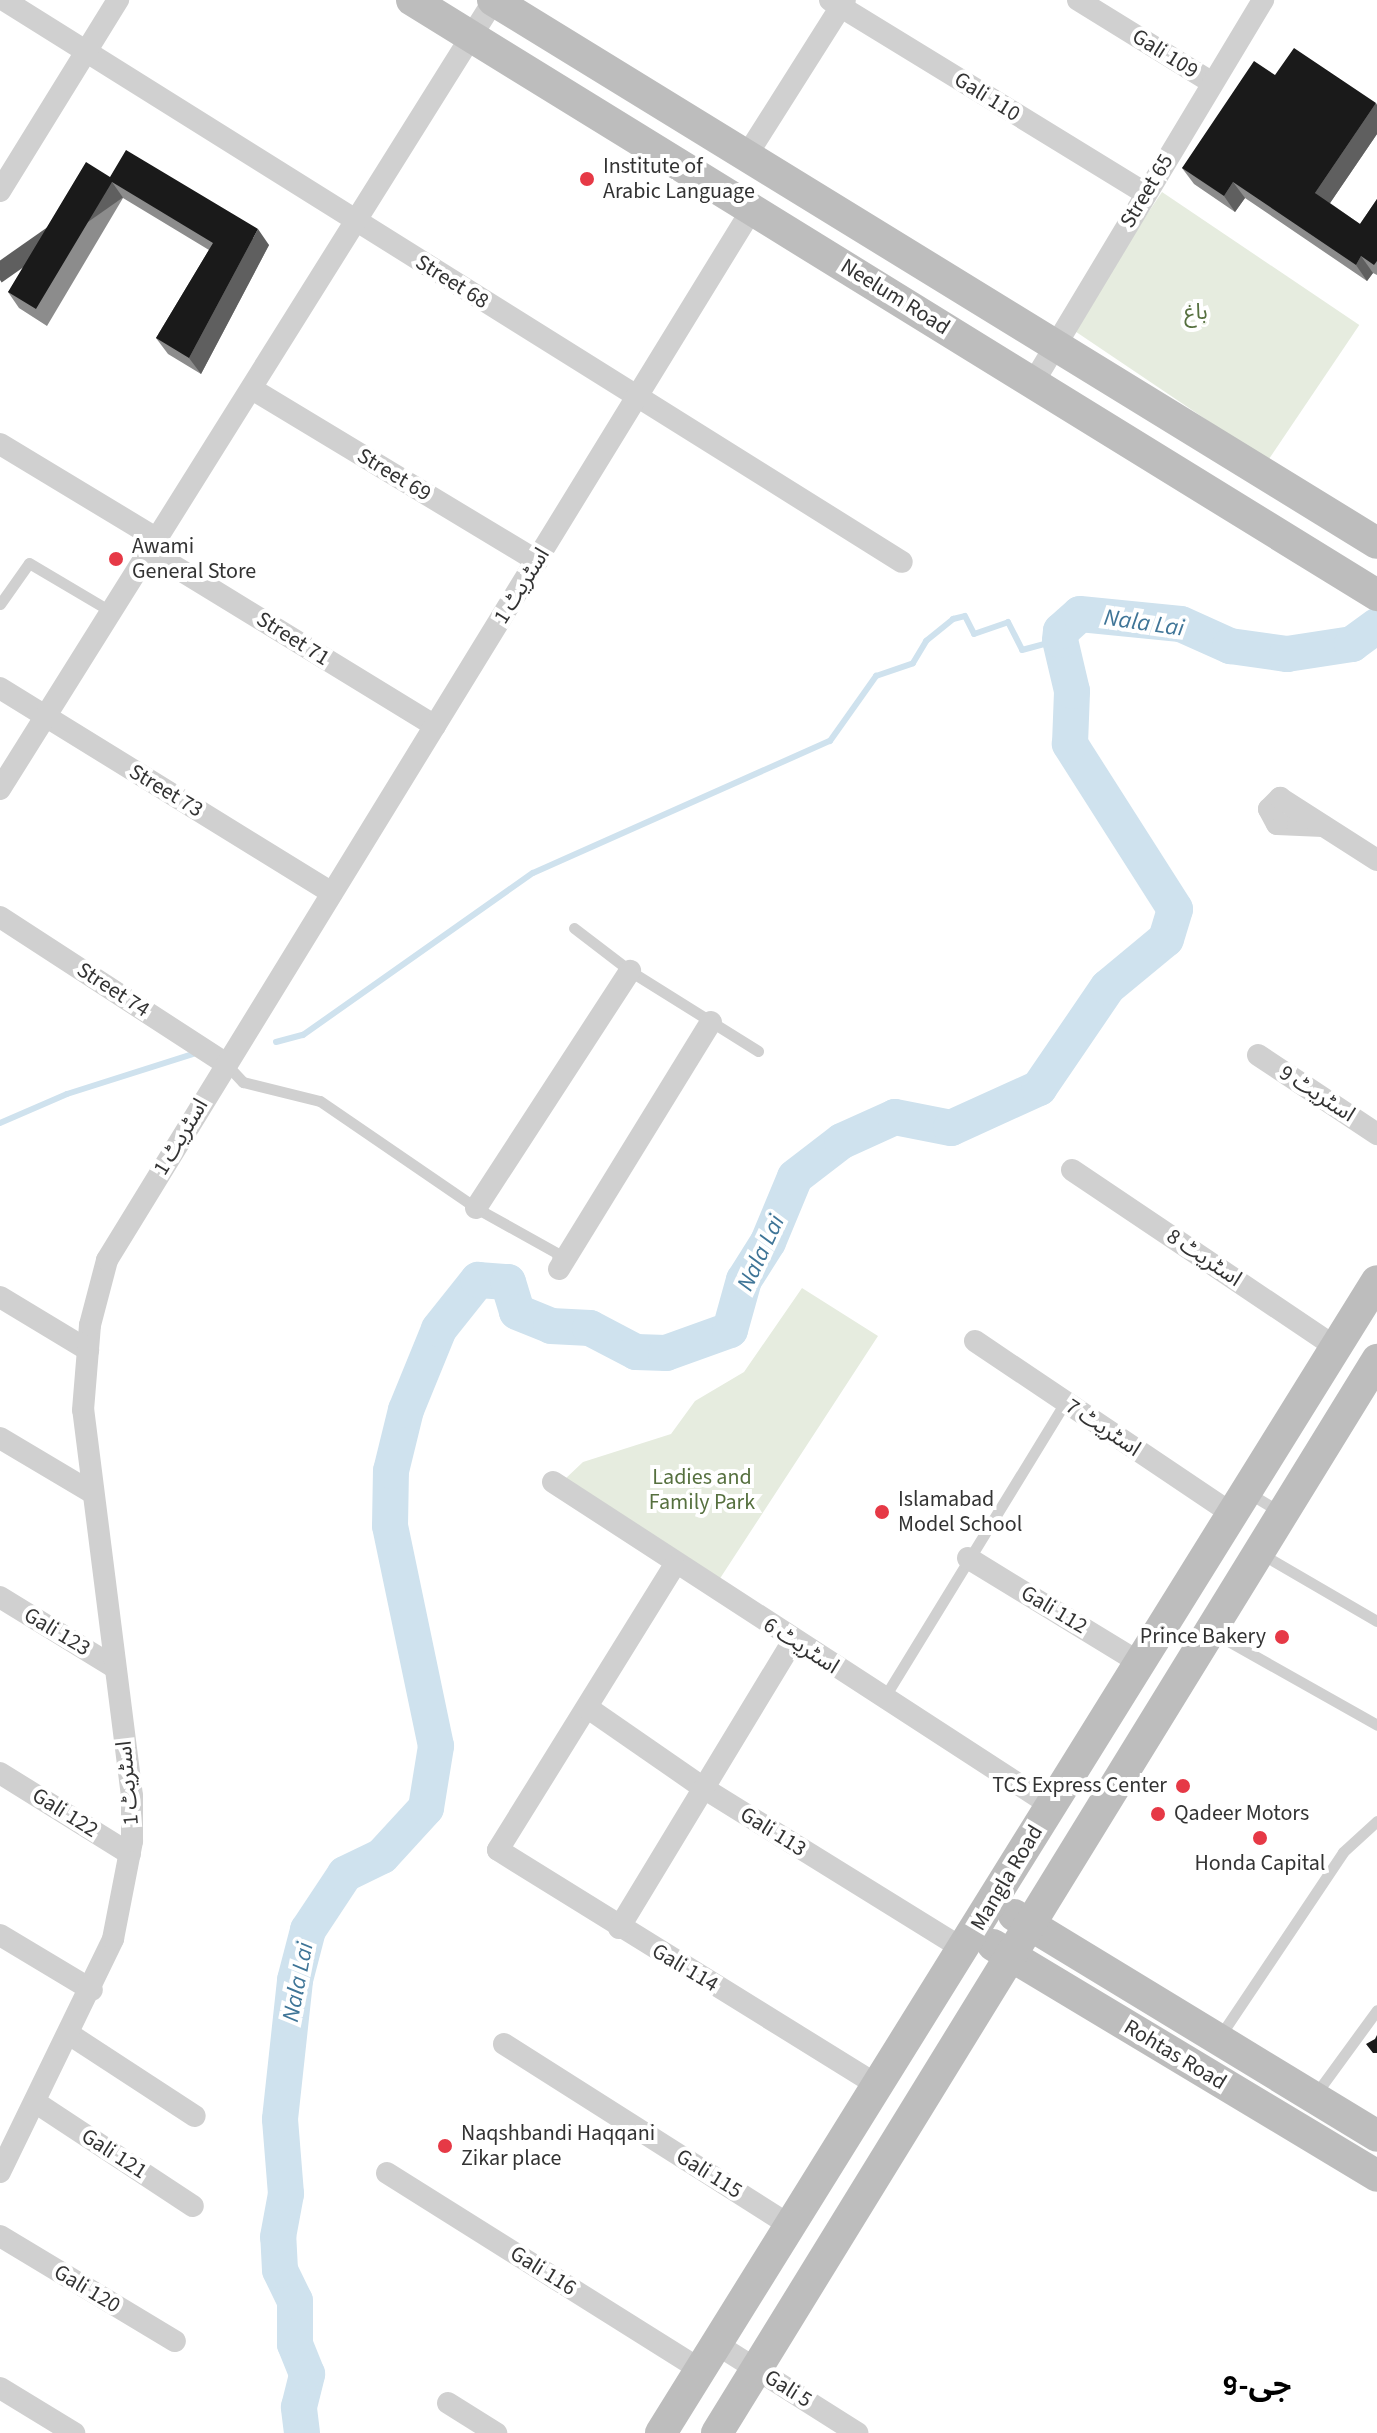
<!DOCTYPE html>
<meta charset="utf-8">
<style>
body{margin:0}
#map{position:relative;width:1377px;height:2433px;overflow:hidden;background:#fff;font-family:"Source Sans 3","Noto Sans Arabic",sans-serif}
div>[style]{position:absolute}
[style*='--x']{left:calc(var(--x)*1px);top:calc(var(--y)*1px);width:calc(var(--w)*1px);rotate:calc(var(--a)*1deg)}
.green>*{inset:0;background:#e6ecdf;transform-origin:0 0}
.stream>*{height:6px;margin:-3px;padding:0 3px;transform-origin:3px;border-radius:3px;background:#cfe2ee}
.river>*{height:36px;margin:-18px;padding:0 18px;transform-origin:18px;border-radius:18px;background:#cfe2ee}
.lane>*{height:11px;margin:-5.5px;padding:0 5.5px;transform-origin:5.5px;border-radius:5.5px;background:#d0d0d0}
.street>*{height:22px;margin:-11px;padding:0 11px;transform-origin:11px;border-radius:11px;background:#d0d0d0}
.secondary>*{height:32px;margin:-16px;padding:0 16px;transform-origin:16px;border-radius:16px;background:#bdbdbd}
.wall>*{inset:0;background:#8c8c8c}
.shaded-wall>*{inset:0;background:#5f5f5f;transform-origin:0 0}
.building>*{inset:0;background:#1a1a1a}
.dots>*{width:22px;height:22px;translate:-50% -50%;box-sizing:border-box;border:4px solid #fff;border-radius:50%}
span{translate:-50% -50%;white-space:nowrap;text-align:center;line-height:1.15;-webkit-text-stroke:8px #fff;paint-order:stroke}
.street-label{font-size:22px;color:#333}
.poi-label{font-size:22px;color:#333}
.left{translate:0 -50%;text-align:left}
.right{translate:-100% -50%;text-align:right}
.park-label{font-size:22px;color:#56703f}
.water-label{font-size:24px;color:#3f7597;font-style:italic}
.district-label{font-size:30px;color:#000;font-weight:700}
</style>
<div id="map">
<div class="green">
<i style="left:1162px;top:192px;width:238px;height:164px;rotate:34deg"></i>
<i style="clip-path:polygon(802px 1288px,878px 1336px,719px 1580px,564px 1480px,583px 1462px,671px 1434px,695px 1401px,744px 1372px)"></i>
</div>
<div class="stream">
<i style="--x:276;--y:1042;--w:28;--a:-15"></i>
<i style="--x:303;--y:1035;--w:281;--a:-35.2"></i>
<i style="--x:533;--y:873;--w:325;--a:-24"></i>
<i style="--x:830;--y:741;--w:80;--a:-54.7"></i>
<i style="--x:876;--y:676;--w:39;--a:-19"></i>
<i style="--x:913;--y:663;--w:26;--a:-59"></i>
<i style="--x:926;--y:641;--w:35;--a:-39"></i>
<i style="--x:953;--y:619;--w:12;--a:-14"></i>
<i style="--x:965;--y:616;--w:20;--a:63"></i>
<i style="--x:974;--y:634;--w:36;--a:-19"></i>
<i style="--x:1008;--y:622;--w:31;--a:63"></i>
<i style="--x:1022;--y:650;--w:39;--a:-15"></i>
<i style="--x:0;--y:1123;--w:73;--a:-23.4"></i>
<i style="--x:67;--y:1094;--w:135;--a:-17.6"></i>
</div>
<div class="river">
<i style="--x:302;--y:2433;--w:26;--a:-97"></i>
<i style="--x:299;--y:2407;--w:34;--a:-76"></i>
<i style="--x:307;--y:2374;--w:32;--a:-112"></i>
<i style="--x:295;--y:2344;--w:43;--a:-90"></i>
<i style="--x:295;--y:2301;--w:34;--a:-116"></i>
<i style="--x:280;--y:2270;--w:33;--a:-93"></i>
<i style="--x:278;--y:2237;--w:44;--a:-79.5"></i>
<i style="--x:286;--y:2194;--w:75;--a:-94.6"></i>
<i style="--x:280;--y:2119;--w:140;--a:-83.8"></i>
<i style="--x:295;--y:1980;--w:52;--a:-75.4"></i>
<i style="--x:308;--y:1930;--w:67;--a:-56.5"></i>
<i style="--x:345;--y:1874;--w:41;--a:-25.9"></i>
<i style="--x:382;--y:1856;--w:65;--a:-47.5"></i>
<i style="--x:426;--y:1808;--w:63;--a:-80.8"></i>
<i style="--x:436;--y:1746;--w:225;--a:-101.8"></i>
<i style="--x:390;--y:1526;--w:55;--a:-89"></i>
<i style="--x:391;--y:1471;--w:63;--a:-76.2"></i>
<i style="--x:406;--y:1410;--w:87;--a:-67.8"></i>
<i style="--x:439;--y:1329;--w:63;--a:-51.5"></i>
<i style="--x:478;--y:1280;--w:30;--a:4"></i>
<i style="--x:508;--y:1282;--w:31;--a:73"></i>
<i style="--x:517;--y:1312;--w:37;--a:22"></i>
<i style="--x:551;--y:1326;--w:39;--a:3"></i>
<i style="--x:590;--y:1328;--w:52;--a:27.6"></i>
<i style="--x:636;--y:1352;--w:30;--a:2"></i>
<i style="--x:666;--y:1353;--w:68;--a:-19.8"></i>
<i style="--x:730;--y:1330;--w:52;--a:-74.4"></i>
<i style="--x:744;--y:1280;--w:45;--a:-57.7"></i>
<i style="--x:768;--y:1242;--w:70;--a:-67.4"></i>
<i style="--x:795;--y:1177;--w:59;--a:-37.5"></i>
<i style="--x:842;--y:1141;--w:58;--a:-24.4"></i>
<i style="--x:895;--y:1117;--w:57;--a:11.1"></i>
<i style="--x:951;--y:1128;--w:97;--a:-24.4"></i>
<i style="--x:1039;--y:1088;--w:122;--a:-55.7"></i>
<i style="--x:1108;--y:987;--w:75;--a:-39.6"></i>
<i style="--x:1166;--y:939;--w:31;--a:-73"></i>
<i style="--x:1175;--y:909;--w:196;--a:-122.5"></i>
<i style="--x:1070;--y:744;--w:53;--a:-87.8"></i>
<i style="--x:1072;--y:691;--w:52;--a:-103.2"></i>
<i style="--x:1060;--y:640;--w:9;--a:-84"></i>
<i style="--x:1061;--y:631;--w:25;--a:-42"></i>
<i style="--x:1080;--y:614;--w:101;--a:5.7"></i>
<i style="--x:1181;--y:624;--w:54;--a:24.2"></i>
<i style="--x:1230;--y:646;--w:58;--a:8"></i>
<i style="--x:1287;--y:654;--w:66;--a:-8.7"></i>
<i style="--x:1352;--y:644;--w:31;--a:-36"></i>
</div>
<div class="lane">
<i style="--x:0;--y:604;--w:50;--a:-54.7"></i>
<i style="--x:29;--y:563;--w:96;--a:30.6"></i>
<i style="--x:574;--y:928;--w:71;--a:37.5"></i>
<i style="--x:630;--y:971;--w:151;--a:32"></i>
<i style="--x:226;--y:1064;--w:25;--a:47"></i>
<i style="--x:243;--y:1082;--w:79;--a:13.9"></i>
<i style="--x:320;--y:1101;--w:189;--a:34.4"></i>
<i style="--x:476;--y:1208;--w:93;--a:29.1"></i>
<i style="--x:557;--y:1253;--w:12;--a:85"></i>
<i style="--x:1247;--y:1492;--w:39;--a:31"></i>
<i style="--x:1260;--y:1553;--w:135;--a:30.2"></i>
<i style="--x:1214;--y:1633;--w:187;--a:29.4"></i>
<i style="--x:884;--y:1698;--w:346;--a:-58.5"></i>
<i style="--x:1220;--y:2036;--w:221;--a:-56.2"></i>
<i style="--x:1343;--y:1852;--w:46;--a:-42.4"></i>
<i style="--x:1315;--y:2095;--w:105;--a:-53.9"></i>
</div>
<div class="street">
<i style="--x:4;--y:0;--w:1059;--a:32.04"></i>
<i style="--x:830;--y:0;--w:369;--a:31.5"></i>
<i style="--x:1078;--y:0;--w:156;--a:31.7"></i>
<i style="--x:747;--y:155;--w:183;--a:-57.7"></i>
<i style="--x:0;--y:191;--w:225;--a:-58.3"></i>
<i style="--x:1033;--y:383;--w:447;--a:-59"></i>
<i style="--x:252;--y:389;--w:333;--a:31.1"></i>
<i style="--x:0;--y:444;--w:186;--a:31.1"></i>
<i style="--x:151;--y:552;--w:333;--a:31.5"></i>
<i style="--x:0;--y:688;--w:390;--a:31.7"></i>
<i style="--x:0;--y:789;--w:931;--a:-57.95"></i>
<i style="--x:1323;--y:826;--w:46;--a:-177.5"></i>
<i style="--x:1277;--y:824;--w:17;--a:-118"></i>
<i style="--x:1269;--y:809;--w:16;--a:-45"></i>
<i style="--x:1280;--y:798;--w:115;--a:32.6"></i>
<i style="--x:0;--y:917;--w:270;--a:33"></i>
<i style="--x:1258;--y:1055;--w:143;--a:33.6"></i>
<i style="--x:1072;--y:1170;--w:317;--a:33.9"></i>
<i style="--x:476;--y:1208;--w:283;--a:-57"></i>
<i style="--x:559;--y:1269;--w:290;--a:-58.4"></i>
<i style="--x:0;--y:1297;--w:103;--a:31.1"></i>
<i style="--x:975;--y:1341;--w:308;--a:33.9"></i>
<i style="--x:0;--y:1438;--w:106;--a:30.7"></i>
<i style="--x:553;--y:1482;--w:595;--a:33"></i>
<i style="--x:968;--y:1558;--w:202;--a:31.4"></i>
<i style="--x:674;--y:1566;--w:334;--a:121.8"></i>
<i style="--x:498;--y:1850;--w:450;--a:31.8"></i>
<i style="--x:0;--y:1597;--w:134;--a:31.6"></i>
<i style="--x:588;--y:1708;--w:142;--a:34.7"></i>
<i style="--x:705;--y:1789;--w:304;--a:31.8"></i>
<i style="--x:0;--y:1773;--w:153;--a:31.9"></i>
<i style="--x:619;--y:1928;--w:336;--a:-58.8"></i>
<i style="--x:0;--y:1935;--w:107;--a:30.9"></i>
<i style="--x:69;--y:2034;--w:150;--a:33.1"></i>
<i style="--x:504;--y:2044;--w:341;--a:32.4"></i>
<i style="--x:35;--y:2102;--w:189;--a:33.4"></i>
<i style="--x:0;--y:2172;--w:259;--a:-64.1"></i>
<i style="--x:113;--y:1939;--w:100;--a:-79"></i>
<i style="--x:132;--y:1841;--w:45;--a:-90"></i>
<i style="--x:132;--y:1796;--w:389;--a:-97.2"></i>
<i style="--x:83;--y:1410;--w:85;--a:-85.3"></i>
<i style="--x:90;--y:1325;--w:67;--a:-75.3"></i>
<i style="--x:107;--y:1260;--w:1233;--a:-58.46"></i>
<i style="--x:387;--y:2173;--w:369;--a:32.1"></i>
<i style="--x:0;--y:2236;--w:204;--a:31"></i>
<i style="--x:718;--y:2345;--w:165;--a:32.3"></i>
<i style="--x:0;--y:2388;--w:87;--a:31.3"></i>
<i style="--x:448;--y:2403;--w:57;--a:32"></i>
</div>
<div class="secondary">
<i style="--x:412;--y:0;--w:1134;--a:31.66"></i>
<i style="--x:493;--y:0;--w:1037;--a:31.56"></i>
<i style="--x:1014;--y:1915;--w:425;--a:31.3"></i>
<i style="--x:993;--y:1945;--w:448;--a:31"></i>
<i style="--x:661;--y:2433;--w:1356;--a:-58.14"></i>
<i style="--x:717;--y:2433;--w:1260;--a:-58.4"></i>
</div>
<div class="wall">
<i style="clip-path:polygon(1275px 75px,1377px 105px,1377px 134px,1330px 203px,1360px 224px,1377px 199px,1377px 275px,1373px 273px,1367px 281px,1245px 198px,1235px 212px,1194px 184px,1182px 168px)"></i>
<i style="clip-path:polygon(110px 177px,269px 245px,201px 374px,168px 354px,156px 338px,209px 250px,123px 198px,47px 326px,19px 308px,8px 292px)"></i>
</div>
<div class="shaded-wall">
<i style="clip-path:polygon(1376px 103px,1377px 105px,1377px 134px,1326px 209px,1315px 193px)"></i>
<i style="left:112px;top:182px;width:19px;height:148px;rotate:55deg"></i>
<i style="clip-path:polygon(1233px 182px,1245px 198px,1235px 212px,1224px 196px)"></i>
<i style="clip-path:polygon(258px 229px,269px 245px,201px 374px,189px 358px)"></i>
<i style="clip-path:polygon(1361px 256px,1373px 273px,1367px 281px,1356px 265px)"></i>
</div>
<div class="building">
<i style="clip-path:polygon(1294px 48px,1376px 103px,1315px 193px,1360px 224px,1377px 199px,1377px 261px,1374px 265px,1361px 256px,1356px 265px,1233px 182px,1224px 196px,1182px 168px,1254px 61px,1275px 75px)"></i>
<i style="clip-path:polygon(126px 150px,258px 229px,189px 358px,156px 338px,213px 243px,112px 182px,36px 309px,8px 292px,86px 162px,110px 177px)"></i>
<i style="clip-path:polygon(1377px 2035px,1377px 2053px,1373px 2053px,1366px 2044px,1375px 2039px)"></i>
</div>
<div class="dots">
<i style="left:587px;top:179px;background:#e63946"></i>
<i style="left:116px;top:559px;background:#e63946"></i>
<i style="left:882px;top:1512px;background:#e63946"></i>
<i style="left:1282px;top:1637px;background:#e63946"></i>
<i style="left:1183px;top:1786px;background:#e63946"></i>
<i style="left:1158px;top:1814px;background:#e63946"></i>
<i style="left:1260px;top:1838px;background:#e63946"></i>
<i style="left:445px;top:2146px;background:#e63946"></i>
</div>
<div class="street-label">
<span style="left:1165px;top:54px;rotate:32deg">Gali 109</span>
<span style="left:987px;top:97px;rotate:32deg">Gali 110</span>
<span style="left:1147px;top:191px;rotate:-59deg">Street 65</span>
<span style="left:452px;top:282px;rotate:32deg">Street 68</span>
<span style="left:895px;top:297px;rotate:32deg">Neelum Road</span>
<span style="left:394px;top:475px;rotate:31deg">Street 69</span>
<span style="left:522px;top:586px;rotate:-58deg">اسٹریٹ 1</span>
<span style="left:293px;top:639px;rotate:32deg">Street 71</span>
<span style="left:166px;top:791px;rotate:31deg">Street 73</span>
<span style="left:113px;top:990px;rotate:33deg">Street 74</span>
<span style="left:1317px;top:1094px;rotate:33deg">اسٹریٹ 9</span>
<span style="left:181px;top:1137px;rotate:-59deg">اسٹریٹ 1</span>
<span style="left:1204px;top:1258px;rotate:34deg">اسٹریٹ 8</span>
<span style="left:1103px;top:1428px;rotate:34deg">اسٹریٹ 7</span>
<span style="left:1054px;top:1610px;rotate:31deg">Gali 112</span>
<span style="left:57px;top:1632px;rotate:31deg">Gali 123</span>
<span style="left:801px;top:1646px;rotate:33deg">اسٹریٹ 6</span>
<span style="left:128px;top:1783px;rotate:-95deg">اسٹریٹ 1</span>
<span style="left:65px;top:1813px;rotate:32deg">Gali 122</span>
<span style="left:773px;top:1832px;rotate:32deg">Gali 113</span>
<span style="left:1007px;top:1878px;rotate:-59deg">Mangla Road</span>
<span style="left:685px;top:1968px;rotate:31deg">Gali 114</span>
<span style="left:1175px;top:2055px;rotate:31deg">Rohtas Road</span>
<span style="left:114px;top:2154px;rotate:33deg">Gali 121</span>
<span style="left:709px;top:2174px;rotate:32deg">Gali 115</span>
<span style="left:543px;top:2271px;rotate:32deg">Gali 116</span>
<span style="left:87px;top:2289px;rotate:31deg">Gali 120</span>
<span style="left:788px;top:2389px;rotate:32deg">Gali 5</span>
</div>
<div class="poi-label">
<span class="left" style="left:603px;top:179px">Institute of<br>Arabic Language</span>
<span class="left" style="left:132px;top:559px">Awami<br>General Store</span>
<span class="left" style="left:898px;top:1512px">Islamabad<br>Model School</span>
<span class="right" style="left:1266px;top:1637px">Prince Bakery</span>
<span class="right" style="left:1167px;top:1786px">TCS Express Center</span>
<span class="left" style="left:1174px;top:1814px">Qadeer Motors</span>
<span style="left:1260px;top:1864px">Honda Capital</span>
<span class="left" style="left:461px;top:2146px">Naqshbandi Haqqani<br>Zikar place</span>
</div>
<div class="park-label">
<span style="left:1196px;top:313px">باغ</span>
<span style="left:702px;top:1490px">Ladies and<br>Family Park</span>
</div>
<div class="water-label">
<span style="left:1144px;top:623px;rotate:8deg">Nala Lai</span>
<span style="left:761px;top:1253px;rotate:-65deg">Nala Lai</span>
<span style="left:298px;top:1982px;rotate:-79deg">Nala Lai</span>
</div>
<div class="district-label">
<span style="left:1257px;top:2386px">جی-9</span>
</div>
</div>
